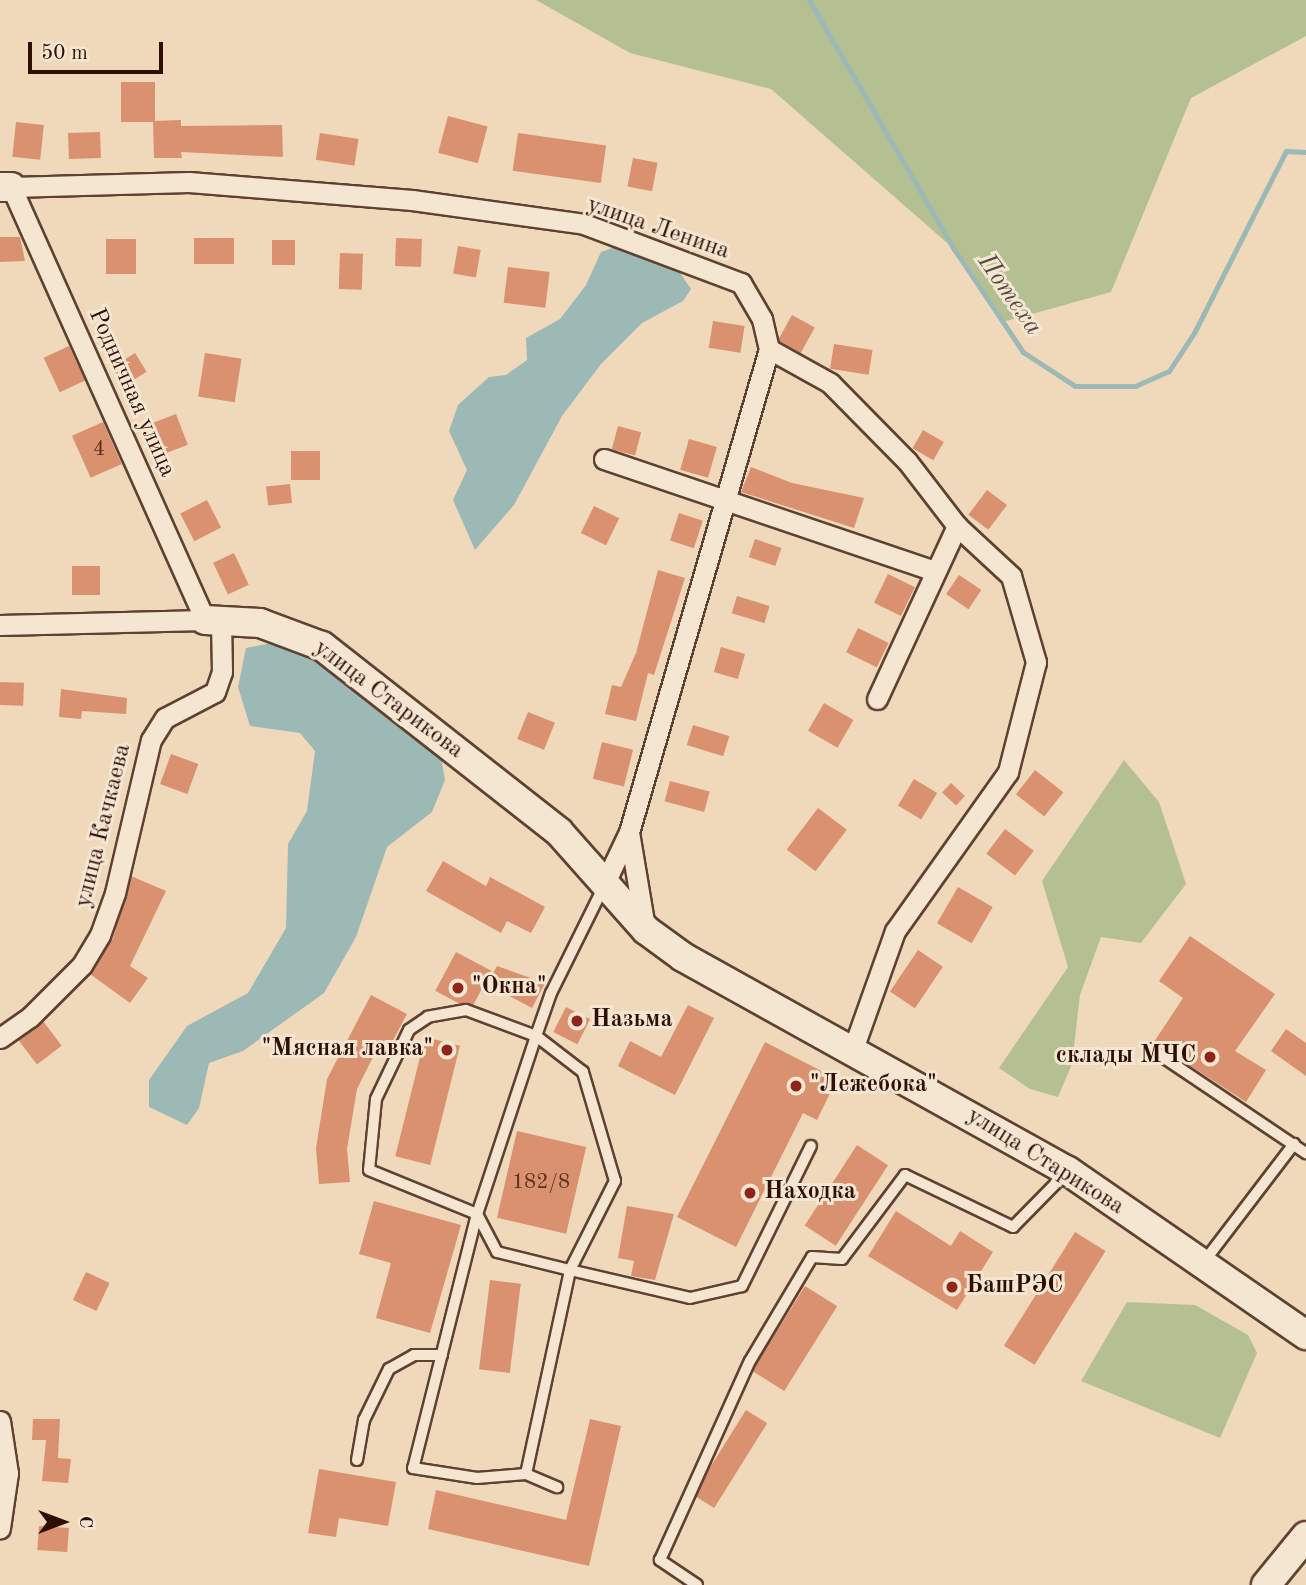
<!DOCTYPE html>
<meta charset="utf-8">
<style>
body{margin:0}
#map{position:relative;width:1306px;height:1585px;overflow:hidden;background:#efd9ba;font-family:"Old Standard TT",serif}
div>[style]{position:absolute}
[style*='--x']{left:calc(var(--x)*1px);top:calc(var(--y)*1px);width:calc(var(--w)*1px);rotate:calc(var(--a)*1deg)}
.green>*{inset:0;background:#b5c092}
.water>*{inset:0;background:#9cb9b6}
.stream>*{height:5px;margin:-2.5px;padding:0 2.5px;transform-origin:2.5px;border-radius:2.5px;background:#9cb9b6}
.building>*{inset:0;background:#da916f;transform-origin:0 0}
.roads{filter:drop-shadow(2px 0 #5f4131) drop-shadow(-2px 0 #5f4131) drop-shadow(0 2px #5f4131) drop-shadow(0 -2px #5f4131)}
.lane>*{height:10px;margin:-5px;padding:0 5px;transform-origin:5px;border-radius:5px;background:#f5e6d2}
.street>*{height:19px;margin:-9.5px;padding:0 9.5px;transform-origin:9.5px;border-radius:9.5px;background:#f5e6d2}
.secondary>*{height:28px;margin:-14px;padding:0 14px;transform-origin:14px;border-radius:14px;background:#f5e6d2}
.dots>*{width:19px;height:19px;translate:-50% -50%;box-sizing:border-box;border:4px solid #f5e6d2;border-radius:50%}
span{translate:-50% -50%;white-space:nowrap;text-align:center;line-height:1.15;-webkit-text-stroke:6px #f5e6d2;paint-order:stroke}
.number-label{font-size:21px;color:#5a2f1e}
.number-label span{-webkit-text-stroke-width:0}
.street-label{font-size:24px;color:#2f0e03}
.poi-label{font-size:24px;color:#2f0e03;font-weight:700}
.left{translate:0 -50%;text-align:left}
.right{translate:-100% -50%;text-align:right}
.water-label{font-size:26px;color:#554a42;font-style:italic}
.north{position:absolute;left:28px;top:1487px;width:70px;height:70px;-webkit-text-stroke:5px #f5e6d2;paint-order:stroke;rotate:90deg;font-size:19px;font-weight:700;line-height:28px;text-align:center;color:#2f0e03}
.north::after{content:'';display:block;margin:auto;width:24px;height:32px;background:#2f0e03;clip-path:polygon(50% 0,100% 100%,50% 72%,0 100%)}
.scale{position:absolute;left:28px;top:42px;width:135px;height:32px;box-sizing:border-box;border:4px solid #2f0e03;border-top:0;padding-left:9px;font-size:21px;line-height:24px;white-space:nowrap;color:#2f0e03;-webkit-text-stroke:5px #f5e6d2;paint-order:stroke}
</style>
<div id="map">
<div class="green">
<i style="clip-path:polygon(536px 0,1306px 0,1306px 36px,1191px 98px,1111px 292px,1003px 322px,954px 249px,771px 89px,630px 53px)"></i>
<i style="clip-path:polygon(1124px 760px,1159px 802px,1186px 884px,1141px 943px,1101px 937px,1080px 995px,1072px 1064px,1058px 1097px,1030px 1089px,999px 1068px,1068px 967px,1042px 881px)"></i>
<i style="clip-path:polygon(1127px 1302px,1195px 1305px,1248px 1335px,1257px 1353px,1220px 1438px,1081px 1381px)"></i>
</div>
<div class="water">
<i style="clip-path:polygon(618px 246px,678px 270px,691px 289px,683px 301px,642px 323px,601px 364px,562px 416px,514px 505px,475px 550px,453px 500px,467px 470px,449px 431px,458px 405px,489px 377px,506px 375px,527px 360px,526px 338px,560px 319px,586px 285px,601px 252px)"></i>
<i style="clip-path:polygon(276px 642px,308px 653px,441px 757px,445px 780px,432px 812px,387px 847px,356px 937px,324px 993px,243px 1051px,209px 1063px,199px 1108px,187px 1125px,149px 1107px,149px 1080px,187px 1026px,248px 993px,286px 928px,288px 844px,307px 811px,315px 751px,300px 733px,250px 726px,238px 687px,246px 648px)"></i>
</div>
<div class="stream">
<i style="--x:809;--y:0;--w:288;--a:59.8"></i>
<i style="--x:954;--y:249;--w:124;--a:56.2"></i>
<i style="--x:1023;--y:352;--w:62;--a:33.2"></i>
<i style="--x:1075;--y:386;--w:60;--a:0"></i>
<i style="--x:1135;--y:386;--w:37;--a:-24"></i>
<i style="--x:1169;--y:371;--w:45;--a:-56.7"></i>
<i style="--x:1194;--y:333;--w:204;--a:-63.2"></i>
<i style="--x:1286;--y:151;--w:20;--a:3"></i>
</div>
<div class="building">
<i style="left:121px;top:82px;width:34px;height:40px"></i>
<i style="left:448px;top:116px;width:41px;height:38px;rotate:15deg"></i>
<i style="clip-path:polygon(181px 120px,181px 126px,282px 125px,283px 157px,181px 152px,182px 158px,154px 158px,153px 121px)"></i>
<i style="left:16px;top:122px;width:28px;height:35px;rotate:6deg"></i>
<i style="left:100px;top:132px;width:26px;height:32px;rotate:88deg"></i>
<i style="left:320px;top:133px;width:39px;height:27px;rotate:9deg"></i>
<i style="left:518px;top:133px;width:89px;height:38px;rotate:8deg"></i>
<i style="left:633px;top:158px;width:25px;height:29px;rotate:11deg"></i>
<i style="clip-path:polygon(0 237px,20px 237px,25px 261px,0 262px)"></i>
<i style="left:194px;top:238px;width:40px;height:26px"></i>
<i style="left:396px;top:238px;width:26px;height:28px;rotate:2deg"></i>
<i style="left:106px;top:239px;width:30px;height:35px"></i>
<i style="left:272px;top:240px;width:23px;height:25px"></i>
<i style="left:458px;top:246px;width:23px;height:28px;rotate:10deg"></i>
<i style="left:340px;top:253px;width:23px;height:36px;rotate:2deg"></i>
<i style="left:508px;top:267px;width:42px;height:36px;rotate:7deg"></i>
<i style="left:792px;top:315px;width:26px;height:29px;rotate:29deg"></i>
<i style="left:713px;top:321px;width:32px;height:27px;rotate:9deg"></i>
<i style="left:834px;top:344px;width:39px;height:25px;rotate:9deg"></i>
<i style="left:69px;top:346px;width:38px;height:28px;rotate:65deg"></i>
<i style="left:135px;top:353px;width:22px;height:27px;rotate:58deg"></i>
<i style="left:205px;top:353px;width:37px;height:44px;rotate:9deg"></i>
<i style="left:176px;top:414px;width:33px;height:30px;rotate:69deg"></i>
<i style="left:103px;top:422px;width:46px;height:34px;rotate:66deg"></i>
<i style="left:618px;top:426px;width:24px;height:24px;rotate:15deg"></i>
<i style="left:923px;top:430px;width:24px;height:21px;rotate:30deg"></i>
<i style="left:689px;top:439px;width:29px;height:32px;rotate:16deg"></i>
<i style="left:291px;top:451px;width:29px;height:29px"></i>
<i style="clip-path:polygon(751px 467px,792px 483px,864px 498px,854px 528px,741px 492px)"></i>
<i style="left:290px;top:484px;width:19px;height:24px;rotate:84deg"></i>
<i style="left:987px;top:490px;width:25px;height:31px;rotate:37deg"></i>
<i style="left:207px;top:500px;width:31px;height:30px;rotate:63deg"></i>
<i style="left:594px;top:506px;width:28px;height:30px;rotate:26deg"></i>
<i style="left:679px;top:513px;width:25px;height:29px;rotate:18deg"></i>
<i style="left:755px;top:539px;width:28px;height:19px;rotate:19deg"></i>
<i style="left:234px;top:553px;width:35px;height:23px;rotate:65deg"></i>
<i style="left:72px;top:566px;width:28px;height:29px"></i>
<i style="clip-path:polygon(658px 570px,685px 578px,654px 675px,648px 673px,636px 721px,605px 714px,612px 685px,621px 687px,636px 653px)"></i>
<i style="left:888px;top:574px;width:30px;height:32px;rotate:26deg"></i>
<i style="left:959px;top:575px;width:27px;height:23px;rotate:34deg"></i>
<i style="left:737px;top:596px;width:34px;height:18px;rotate:17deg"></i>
<i style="left:858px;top:628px;width:34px;height:27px;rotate:26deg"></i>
<i style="left:721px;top:647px;width:25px;height:26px;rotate:16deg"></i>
<i style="left:0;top:682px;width:24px;height:23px;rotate:2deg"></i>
<i style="clip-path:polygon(61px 689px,127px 698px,126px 714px,82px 711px,81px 719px,59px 717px)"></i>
<i style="left:824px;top:703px;width:34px;height:32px;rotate:30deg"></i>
<i style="left:528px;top:712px;width:29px;height:29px;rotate:22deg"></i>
<i style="left:693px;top:725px;width:38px;height:21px;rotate:17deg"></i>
<i style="left:602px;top:742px;width:32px;height:38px;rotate:14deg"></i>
<i style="left:171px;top:754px;width:29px;height:32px;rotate:20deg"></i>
<i style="left:1035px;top:770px;width:36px;height:31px;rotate:38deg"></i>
<i style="left:914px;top:779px;width:27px;height:31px;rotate:31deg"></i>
<i style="left:670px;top:781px;width:41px;height:21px;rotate:15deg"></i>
<i style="left:951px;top:783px;width:19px;height:13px;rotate:43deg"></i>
<i style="left:818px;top:808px;width:36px;height:52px;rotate:37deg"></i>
<i style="left:1005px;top:829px;width:36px;height:31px;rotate:37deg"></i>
<i style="clip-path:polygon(443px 861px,486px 886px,490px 877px,545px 907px,531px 933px,507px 921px,501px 933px,426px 891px)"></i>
<i style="clip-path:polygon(131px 876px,166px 891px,130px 966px,148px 978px,130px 1003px,90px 974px,113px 938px)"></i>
<i style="left:958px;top:887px;width:40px;height:42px;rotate:30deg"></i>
<i style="clip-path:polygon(1190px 936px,1275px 994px,1235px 1051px,1266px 1070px,1246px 1102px,1154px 1042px,1183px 998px,1159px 981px)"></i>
<i style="left:918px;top:950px;width:30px;height:50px;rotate:34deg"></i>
<i style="left:456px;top:952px;width:40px;height:44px;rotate:28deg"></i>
<i style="clip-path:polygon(497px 966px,545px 983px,532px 1008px,487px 984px)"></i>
<i style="clip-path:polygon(371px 995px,407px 1014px,388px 1050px,379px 1045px,357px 1089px,347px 1149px,350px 1182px,319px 1184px,316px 1148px,327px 1079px)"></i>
<i style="clip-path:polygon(688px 1005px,714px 1018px,675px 1095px,618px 1066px,630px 1041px,661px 1057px)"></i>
<i style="left:566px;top:1007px;width:27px;height:28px;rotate:27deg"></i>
<i style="left:43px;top:1021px;width:31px;height:31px;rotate:53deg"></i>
<i style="clip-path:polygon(1286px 1029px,1306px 1043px,1306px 1076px,1271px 1051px)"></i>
<i style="left:425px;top:1037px;width:36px;height:123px;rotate:14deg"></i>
<i style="clip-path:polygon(765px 1042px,837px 1079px,817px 1120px,803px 1113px,736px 1247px,677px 1217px)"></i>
<i style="left:517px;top:1131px;width:71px;height:89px;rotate:13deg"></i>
<i style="left:857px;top:1145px;width:37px;height:96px;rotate:33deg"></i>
<i style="clip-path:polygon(374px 1201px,461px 1225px,430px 1333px,376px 1318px,391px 1263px,359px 1254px)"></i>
<i style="clip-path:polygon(627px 1206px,674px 1214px,655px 1280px,631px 1276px,634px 1261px,618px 1258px)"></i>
<i style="clip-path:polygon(896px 1211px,951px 1246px,960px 1231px,993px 1252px,957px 1310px,868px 1256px)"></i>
<i style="left:1075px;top:1232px;width:36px;height:134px;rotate:32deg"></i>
<i style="left:86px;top:1272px;width:26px;height:31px;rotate:25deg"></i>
<i style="left:490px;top:1280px;width:31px;height:90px;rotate:7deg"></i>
<i style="left:805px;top:1286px;width:38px;height:100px;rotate:32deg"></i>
<i style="left:746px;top:1410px;width:25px;height:100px;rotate:32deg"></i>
<i style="clip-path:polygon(33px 1419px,60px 1419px,58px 1458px,71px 1459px,68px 1483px,42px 1481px,46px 1440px,32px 1440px)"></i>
<i style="clip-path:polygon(590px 1419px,621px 1426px,589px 1566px,428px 1529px,436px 1490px,566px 1520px)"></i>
<i style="clip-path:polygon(319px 1469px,396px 1482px,388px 1526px,339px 1518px,336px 1537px,308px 1533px)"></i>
<i style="left:39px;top:1526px;width:30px;height:24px;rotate:4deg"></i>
</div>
<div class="roads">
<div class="lane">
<i style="--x:603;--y:888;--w:117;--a:116.3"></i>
<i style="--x:551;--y:993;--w:46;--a:109.2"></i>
<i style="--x:536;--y:1036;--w:188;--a:108.3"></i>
<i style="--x:477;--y:1214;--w:262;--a:104.1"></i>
<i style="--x:413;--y:1468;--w:65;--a:8.9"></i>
<i style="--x:477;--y:1478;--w:49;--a:-4.7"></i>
<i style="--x:526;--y:1474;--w:209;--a:-77.8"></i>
<i style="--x:570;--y:1270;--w:100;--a:-63.2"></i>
<i style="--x:615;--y:1181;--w:114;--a:-106.4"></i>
<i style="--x:583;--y:1072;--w:59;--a:-142.5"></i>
<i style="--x:536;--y:1036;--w:75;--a:-159.6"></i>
<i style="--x:466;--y:1010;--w:39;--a:170"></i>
<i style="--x:428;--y:1017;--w:23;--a:146"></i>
<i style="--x:409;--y:1030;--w:76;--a:115.6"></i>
<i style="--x:376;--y:1099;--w:71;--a:95.6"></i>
<i style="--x:369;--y:1170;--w:117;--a:22.2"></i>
<i style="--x:477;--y:1214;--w:43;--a:62.2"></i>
<i style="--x:497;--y:1252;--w:75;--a:13.9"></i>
<i style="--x:570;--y:1270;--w:123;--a:13.1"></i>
<i style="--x:690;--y:1298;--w:53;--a:-13"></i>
<i style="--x:742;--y:1286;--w:156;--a:-63.8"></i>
<i style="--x:1151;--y:1049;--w:187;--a:33.9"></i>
<i style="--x:1203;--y:1263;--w:150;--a:-52.6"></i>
<i style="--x:357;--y:1460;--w:41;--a:-80.1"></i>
<i style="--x:364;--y:1420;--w:57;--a:-63.9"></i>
<i style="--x:389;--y:1369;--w:29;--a:-29"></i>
<i style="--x:414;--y:1355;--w:28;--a:0"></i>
<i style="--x:526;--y:1474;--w:34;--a:23"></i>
<i style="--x:697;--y:1585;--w:45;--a:-146"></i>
<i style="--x:660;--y:1560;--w:218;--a:-65.7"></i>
<i style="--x:750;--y:1361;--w:121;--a:-59.2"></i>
<i style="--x:812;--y:1257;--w:30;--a:4"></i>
<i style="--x:842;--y:1259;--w:105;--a:-53.1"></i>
<i style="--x:905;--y:1175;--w:120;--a:25.7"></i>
<i style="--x:1013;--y:1227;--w:76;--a:-45.5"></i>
</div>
<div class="street">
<i style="--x:769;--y:349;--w:70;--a:29.1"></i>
<i style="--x:830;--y:383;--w:110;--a:45.4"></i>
<i style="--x:907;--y:461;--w:82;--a:52.4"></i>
<i style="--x:957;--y:526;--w:74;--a:42.8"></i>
<i style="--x:1011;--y:576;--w:90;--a:73.8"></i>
<i style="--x:1036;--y:662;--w:114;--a:104.3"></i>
<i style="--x:1008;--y:772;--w:195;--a:125.4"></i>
<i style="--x:895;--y:931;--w:125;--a:109.6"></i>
<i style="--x:604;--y:459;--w:346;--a:18.7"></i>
<i style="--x:0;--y:625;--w:205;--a:-1.4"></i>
<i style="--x:205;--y:620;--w:474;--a:-114.1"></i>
<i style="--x:11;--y:187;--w:178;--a:-1.6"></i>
<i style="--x:189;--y:182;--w:224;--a:4.6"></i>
<i style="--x:412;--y:200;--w:174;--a:7.9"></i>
<i style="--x:584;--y:224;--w:168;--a:20.6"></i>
<i style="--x:741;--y:283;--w:42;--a:59.7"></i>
<i style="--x:762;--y:319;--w:31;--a:77"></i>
<i style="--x:769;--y:349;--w:503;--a:106.16"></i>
<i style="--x:629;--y:832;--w:61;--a:115.3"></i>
<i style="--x:877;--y:699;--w:191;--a:-65.2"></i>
<i style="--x:629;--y:832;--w:97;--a:80.5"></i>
<i style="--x:0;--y:1038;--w:37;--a:-35"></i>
<i style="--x:30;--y:1017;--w:74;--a:-45"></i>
<i style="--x:82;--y:965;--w:35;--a:-59"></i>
<i style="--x:100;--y:935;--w:45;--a:-70.3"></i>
<i style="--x:115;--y:893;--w:157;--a:-76.8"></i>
<i style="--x:151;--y:740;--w:26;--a:-58"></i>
<i style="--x:165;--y:718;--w:56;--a:-27.5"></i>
<i style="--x:215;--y:692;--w:21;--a:-71"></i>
<i style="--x:222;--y:672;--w:52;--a:-91.1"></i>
<i style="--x:0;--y:1421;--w:53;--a:81.3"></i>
<i style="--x:8;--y:1473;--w:56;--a:98.3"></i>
</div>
<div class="secondary">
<i style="--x:0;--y:187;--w:11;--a:0"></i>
<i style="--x:205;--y:620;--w:55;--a:3.1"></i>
<i style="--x:260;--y:623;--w:66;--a:20.4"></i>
<i style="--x:322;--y:646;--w:301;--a:38.1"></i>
<i style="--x:559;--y:832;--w:131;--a:48.4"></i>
<i style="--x:646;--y:930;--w:46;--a:36.1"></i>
<i style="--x:683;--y:957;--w:440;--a:29.1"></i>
<i style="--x:1068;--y:1171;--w:289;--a:34.6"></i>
<i style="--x:1266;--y:1585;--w:63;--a:-50.8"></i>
</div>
</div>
<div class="dots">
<i style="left:458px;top:988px;background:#8f2418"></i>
<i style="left:577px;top:1021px;background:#8f2418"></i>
<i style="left:447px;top:1050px;background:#8f2418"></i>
<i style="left:1210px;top:1057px;background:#8f2418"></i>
<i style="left:796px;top:1086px;background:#8f2418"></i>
<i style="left:750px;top:1193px;background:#8f2418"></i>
<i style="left:952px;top:1287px;background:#8f2418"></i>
</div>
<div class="number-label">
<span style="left:99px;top:450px">4</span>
<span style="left:541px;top:1183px">182/8</span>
</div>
<div class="street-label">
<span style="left:658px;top:229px;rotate:19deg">улица Ленина</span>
<span style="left:131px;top:393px;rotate:66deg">Родничная улица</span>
<span style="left:388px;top:700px;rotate:37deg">улица Старикова</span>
<span style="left:104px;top:826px;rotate:-76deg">улица Качкаева</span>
<span style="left:1045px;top:1162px;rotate:32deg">улица Старикова</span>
</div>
<div class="poi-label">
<span class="left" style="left:472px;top:988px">"Окна"</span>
<span class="left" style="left:591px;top:1021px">Назьма</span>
<span class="right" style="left:433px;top:1050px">"Мясная лавка"</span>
<span class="right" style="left:1196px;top:1057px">склады МЧС</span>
<span class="left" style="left:810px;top:1086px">"Лежебока"</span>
<span class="left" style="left:764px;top:1193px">Находка</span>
<span class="left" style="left:966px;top:1287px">БашРЭС</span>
</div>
<div class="water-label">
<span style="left:1009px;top:295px;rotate:55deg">Потеха</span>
</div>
<div class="north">С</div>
<div class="scale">50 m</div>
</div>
